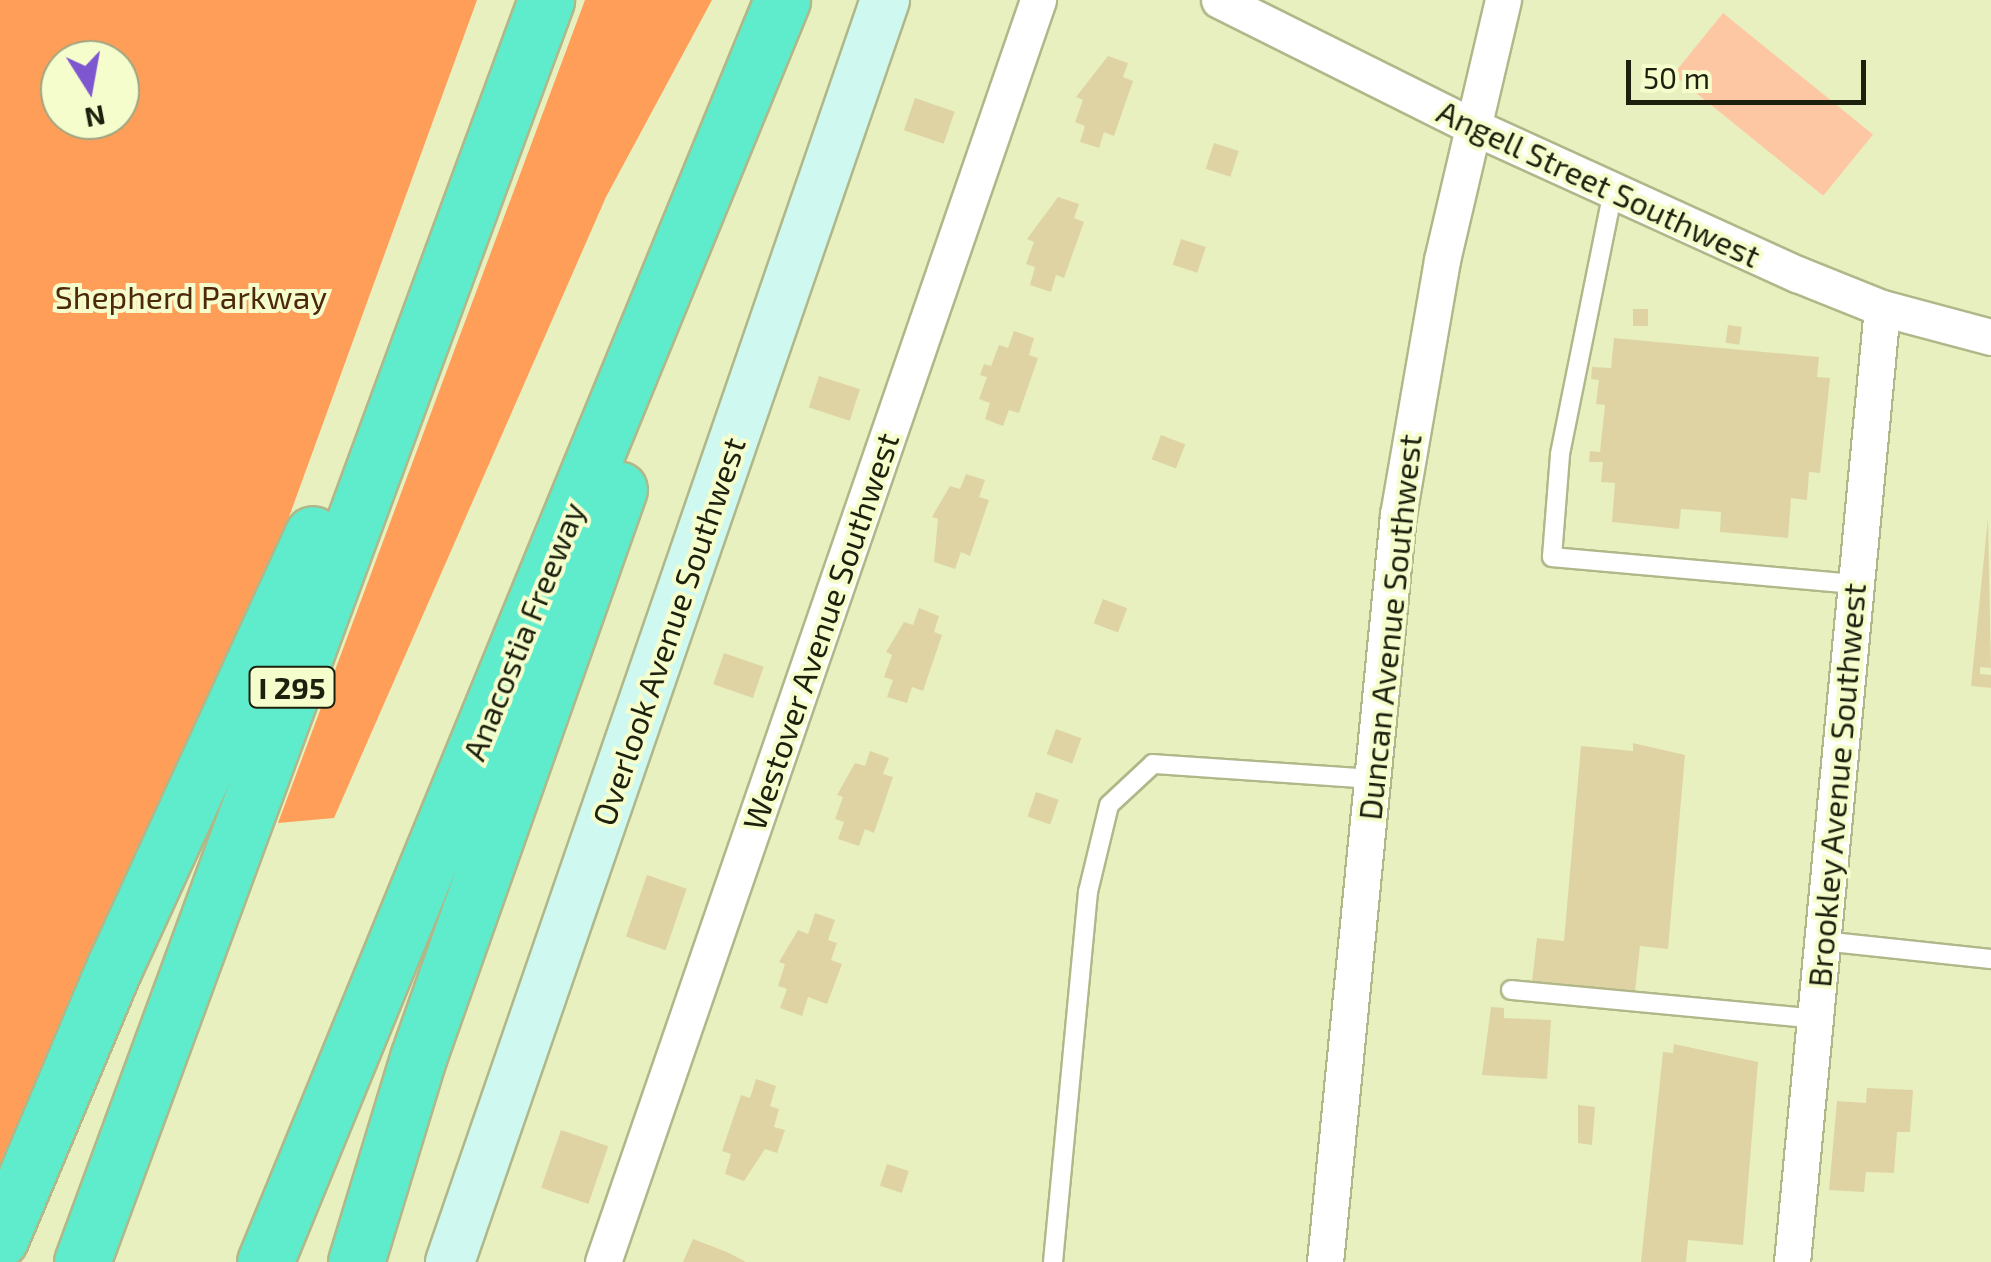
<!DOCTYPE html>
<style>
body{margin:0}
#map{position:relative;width:1991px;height:1262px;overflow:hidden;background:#e8f0c0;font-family:"Exo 2",sans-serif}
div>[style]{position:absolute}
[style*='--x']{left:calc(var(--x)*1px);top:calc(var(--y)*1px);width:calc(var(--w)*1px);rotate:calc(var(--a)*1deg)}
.green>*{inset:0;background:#fdc7a3;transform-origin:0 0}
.forest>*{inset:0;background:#fe9e58}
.building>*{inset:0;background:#dfd3a4;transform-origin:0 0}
.roads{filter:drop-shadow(2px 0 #b0b789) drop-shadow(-2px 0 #b0b789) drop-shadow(0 2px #b0b789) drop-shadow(0 -2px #b0b789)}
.lane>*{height:18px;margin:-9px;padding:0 9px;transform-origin:9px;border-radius:9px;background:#fff}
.street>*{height:35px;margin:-17.5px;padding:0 17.5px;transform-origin:17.5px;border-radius:17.5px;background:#fff}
.secondary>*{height:48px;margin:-24px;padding:0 24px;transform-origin:24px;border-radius:24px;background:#cff9f0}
.highway>*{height:55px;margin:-27.5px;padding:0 27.5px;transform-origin:27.5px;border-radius:27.5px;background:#5feccc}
span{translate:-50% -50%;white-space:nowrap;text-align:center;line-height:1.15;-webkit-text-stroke:8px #f5fdcd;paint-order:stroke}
.shield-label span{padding:2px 8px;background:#f5fdcd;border:2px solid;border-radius:8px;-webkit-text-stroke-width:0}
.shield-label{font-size:30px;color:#1e200e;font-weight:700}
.street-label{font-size:32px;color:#1e200e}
.park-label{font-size:32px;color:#4d280a}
.north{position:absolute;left:40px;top:40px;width:100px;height:100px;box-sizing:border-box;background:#f5fdcd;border:2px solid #9fa581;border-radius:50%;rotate:169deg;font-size:28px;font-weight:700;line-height:40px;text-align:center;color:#1e200e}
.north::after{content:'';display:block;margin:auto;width:35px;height:45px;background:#7e57d0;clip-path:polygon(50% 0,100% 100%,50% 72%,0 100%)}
.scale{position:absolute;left:1626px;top:60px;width:240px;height:45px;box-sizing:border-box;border:5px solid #1e200e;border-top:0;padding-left:12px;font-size:30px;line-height:35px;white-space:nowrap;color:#1e200e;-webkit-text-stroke:8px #f5fdcd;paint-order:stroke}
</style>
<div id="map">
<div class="green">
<i style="left:1723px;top:13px;width:193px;height:79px;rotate:39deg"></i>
</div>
<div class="forest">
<i style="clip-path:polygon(evenodd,0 0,477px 0,18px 1262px,0 1262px,0 0,60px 60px,120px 60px,120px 120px,60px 120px,60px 60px)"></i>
<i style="clip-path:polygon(585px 0,712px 0,606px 197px,334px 818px,278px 823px)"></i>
</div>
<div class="building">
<i style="clip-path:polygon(1108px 56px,1128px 63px,1123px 77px,1133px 81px,1114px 136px,1104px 132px,1099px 148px,1080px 142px,1085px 126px,1075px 122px,1083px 100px,1076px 97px)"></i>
<i style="left:915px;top:98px;width:42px;height:34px;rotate:19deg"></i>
<i style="left:1214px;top:143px;width:26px;height:27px;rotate:18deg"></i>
<i style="clip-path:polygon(1058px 197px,1079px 204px,1074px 218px,1084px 222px,1064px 278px,1056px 275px,1051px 292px,1030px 285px,1035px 267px,1026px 264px,1034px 242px,1027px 239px)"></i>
<i style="left:1181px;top:239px;width:26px;height:27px;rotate:18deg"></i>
<i style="left:1633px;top:309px;width:15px;height:17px"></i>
<i style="left:1728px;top:325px;width:14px;height:18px;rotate:8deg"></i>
<i style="clip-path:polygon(1014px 331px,1034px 338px,1029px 355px,1038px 358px,1019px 413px,1009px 410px,1003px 426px,985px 419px,990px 403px,979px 399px,987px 377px,980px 375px,984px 364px,991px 366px,999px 345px,1008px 348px)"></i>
<i style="clip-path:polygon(1614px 338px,1819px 357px,1817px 377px,1830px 378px,1820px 473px,1809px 472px,1807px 500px,1791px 498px,1788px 538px,1720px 532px,1721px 512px,1681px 509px,1679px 529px,1612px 522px,1615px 483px,1601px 482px,1603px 462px,1589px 462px,1590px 451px,1600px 452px,1605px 405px,1596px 404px,1599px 380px,1591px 379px,1592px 367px,1611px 368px)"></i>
<i style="left:819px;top:376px;width:43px;height:33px;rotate:18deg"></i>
<i style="left:1161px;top:435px;width:26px;height:26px;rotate:21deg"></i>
<i style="clip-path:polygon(966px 474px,985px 480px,979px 497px,989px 500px,970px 556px,961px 552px,955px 569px,934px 562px,938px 519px,932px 517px,950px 486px,960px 489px)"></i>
<i style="clip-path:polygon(1988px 518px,1991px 668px,1980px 667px,1980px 674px,1991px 675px,1991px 688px,1971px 686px)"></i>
<i style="left:1103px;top:599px;width:26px;height:26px;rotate:21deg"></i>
<i style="clip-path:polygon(919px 608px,939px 616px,934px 632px,942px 635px,923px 691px,912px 687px,907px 703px,887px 697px,893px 680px,884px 677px,892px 655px,886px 652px,904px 622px,913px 625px)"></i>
<i style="left:724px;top:653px;width:42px;height:33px;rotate:19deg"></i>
<i style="left:1056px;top:729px;width:27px;height:27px;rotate:20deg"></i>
<i style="clip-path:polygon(1633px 743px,1685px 755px,1668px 949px,1640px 946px,1635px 992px,1532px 982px,1537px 938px,1564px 941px,1581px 746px,1633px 751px)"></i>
<i style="clip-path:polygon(870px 751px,889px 758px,883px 774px,893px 777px,874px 833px,865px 829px,859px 846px,838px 839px,844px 822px,835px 819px,843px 797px,837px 795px,855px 763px,865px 766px)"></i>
<i style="left:1036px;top:792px;width:24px;height:26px;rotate:19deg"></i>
<i style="left:647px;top:875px;width:42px;height:65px;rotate:19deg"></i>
<i style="clip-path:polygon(815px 913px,835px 920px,828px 940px,837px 943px,831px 960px,842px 964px,827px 1004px,808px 997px,802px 1016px,780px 1008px,787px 989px,778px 986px,785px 964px,779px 962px,798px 930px,808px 934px)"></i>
<i style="clip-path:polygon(1491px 1007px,1504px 1008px,1504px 1018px,1551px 1020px,1547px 1079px,1482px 1075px)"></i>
<i style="clip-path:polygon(1674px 1044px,1758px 1062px,1743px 1245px,1688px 1240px,1686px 1262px,1641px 1262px,1663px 1052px,1673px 1053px)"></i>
<i style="clip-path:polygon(756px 1079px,776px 1086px,770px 1106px,779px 1109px,774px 1127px,785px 1130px,777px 1153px,765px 1149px,744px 1181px,725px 1174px,731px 1154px,722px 1151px,741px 1095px,750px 1098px)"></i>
<i style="clip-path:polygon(1867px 1088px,1913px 1090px,1910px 1132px,1897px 1132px,1894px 1173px,1866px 1172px,1864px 1192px,1829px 1190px,1837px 1101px,1866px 1103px)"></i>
<i style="clip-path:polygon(1578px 1105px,1595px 1107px,1592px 1145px,1578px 1143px)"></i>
<i style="left:561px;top:1130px;width:50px;height:61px;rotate:19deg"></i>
<i style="left:887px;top:1164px;width:23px;height:23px;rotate:18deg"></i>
<i style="clip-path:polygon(693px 1239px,727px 1252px,746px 1262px,683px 1262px)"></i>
</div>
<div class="roads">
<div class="lane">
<i style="--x:1613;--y:191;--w:269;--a:101.4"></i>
<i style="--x:1560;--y:455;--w:102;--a:94.5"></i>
<i style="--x:1552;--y:557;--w:303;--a:5.1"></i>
<i style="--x:1822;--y:941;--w:170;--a:6.1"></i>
<i style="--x:1511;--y:990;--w:305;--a:5.4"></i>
<i style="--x:1053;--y:1262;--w:372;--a:-84.6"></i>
<i style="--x:1088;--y:892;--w:89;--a:-76.4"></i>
<i style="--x:1109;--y:805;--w:60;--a:-43"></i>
<i style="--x:1153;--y:764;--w:219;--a:3.9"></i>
</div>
<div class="street">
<i style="--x:1219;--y:0;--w:285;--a:26.5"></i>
<i style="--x:1474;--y:127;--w:355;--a:24.5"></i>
<i style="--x:1797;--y:274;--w:92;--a:21.8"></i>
<i style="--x:1882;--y:308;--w:113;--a:14.9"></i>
<i style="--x:603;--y:1262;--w:1335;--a:-70.98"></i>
<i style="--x:1325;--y:1262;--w:751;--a:-84.42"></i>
<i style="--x:1398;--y:515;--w:259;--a:-80.2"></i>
<i style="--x:1442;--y:260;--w:267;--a:-76.8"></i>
<i style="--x:1792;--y:1262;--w:958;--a:-84.61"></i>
</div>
<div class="secondary">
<i style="--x:450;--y:1262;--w:1335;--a:-70.98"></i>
</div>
<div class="highway">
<i style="--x:0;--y:1239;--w:294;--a:-67.2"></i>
<i style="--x:114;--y:968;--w:477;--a:-65.4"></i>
<i style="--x:82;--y:1262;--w:1345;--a:-69.81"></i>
<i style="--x:265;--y:1262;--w:1364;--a:-67.72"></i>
<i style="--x:356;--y:1262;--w:213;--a:-73.1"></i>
<i style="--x:418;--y:1058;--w:603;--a:-70.54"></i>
</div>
</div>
<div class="shield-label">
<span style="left:292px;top:687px">I 295</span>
</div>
<div class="street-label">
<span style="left:1599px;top:183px;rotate:25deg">Angell Street Southwest</span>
<span style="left:1389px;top:627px;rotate:-84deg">Duncan Avenue Southwest</span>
<span style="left:523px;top:631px;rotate:-68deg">Anacostia Freeway</span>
<span style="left:668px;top:631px;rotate:-71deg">Overlook Avenue Southwest</span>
<span style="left:820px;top:631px;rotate:-71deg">Westover Avenue Southwest</span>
<span style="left:1836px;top:785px;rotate:-85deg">Brookley Avenue Southwest</span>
</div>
<div class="park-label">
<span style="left:191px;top:296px">Shepherd Parkway</span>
</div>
<div class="north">N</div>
<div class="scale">50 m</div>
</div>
